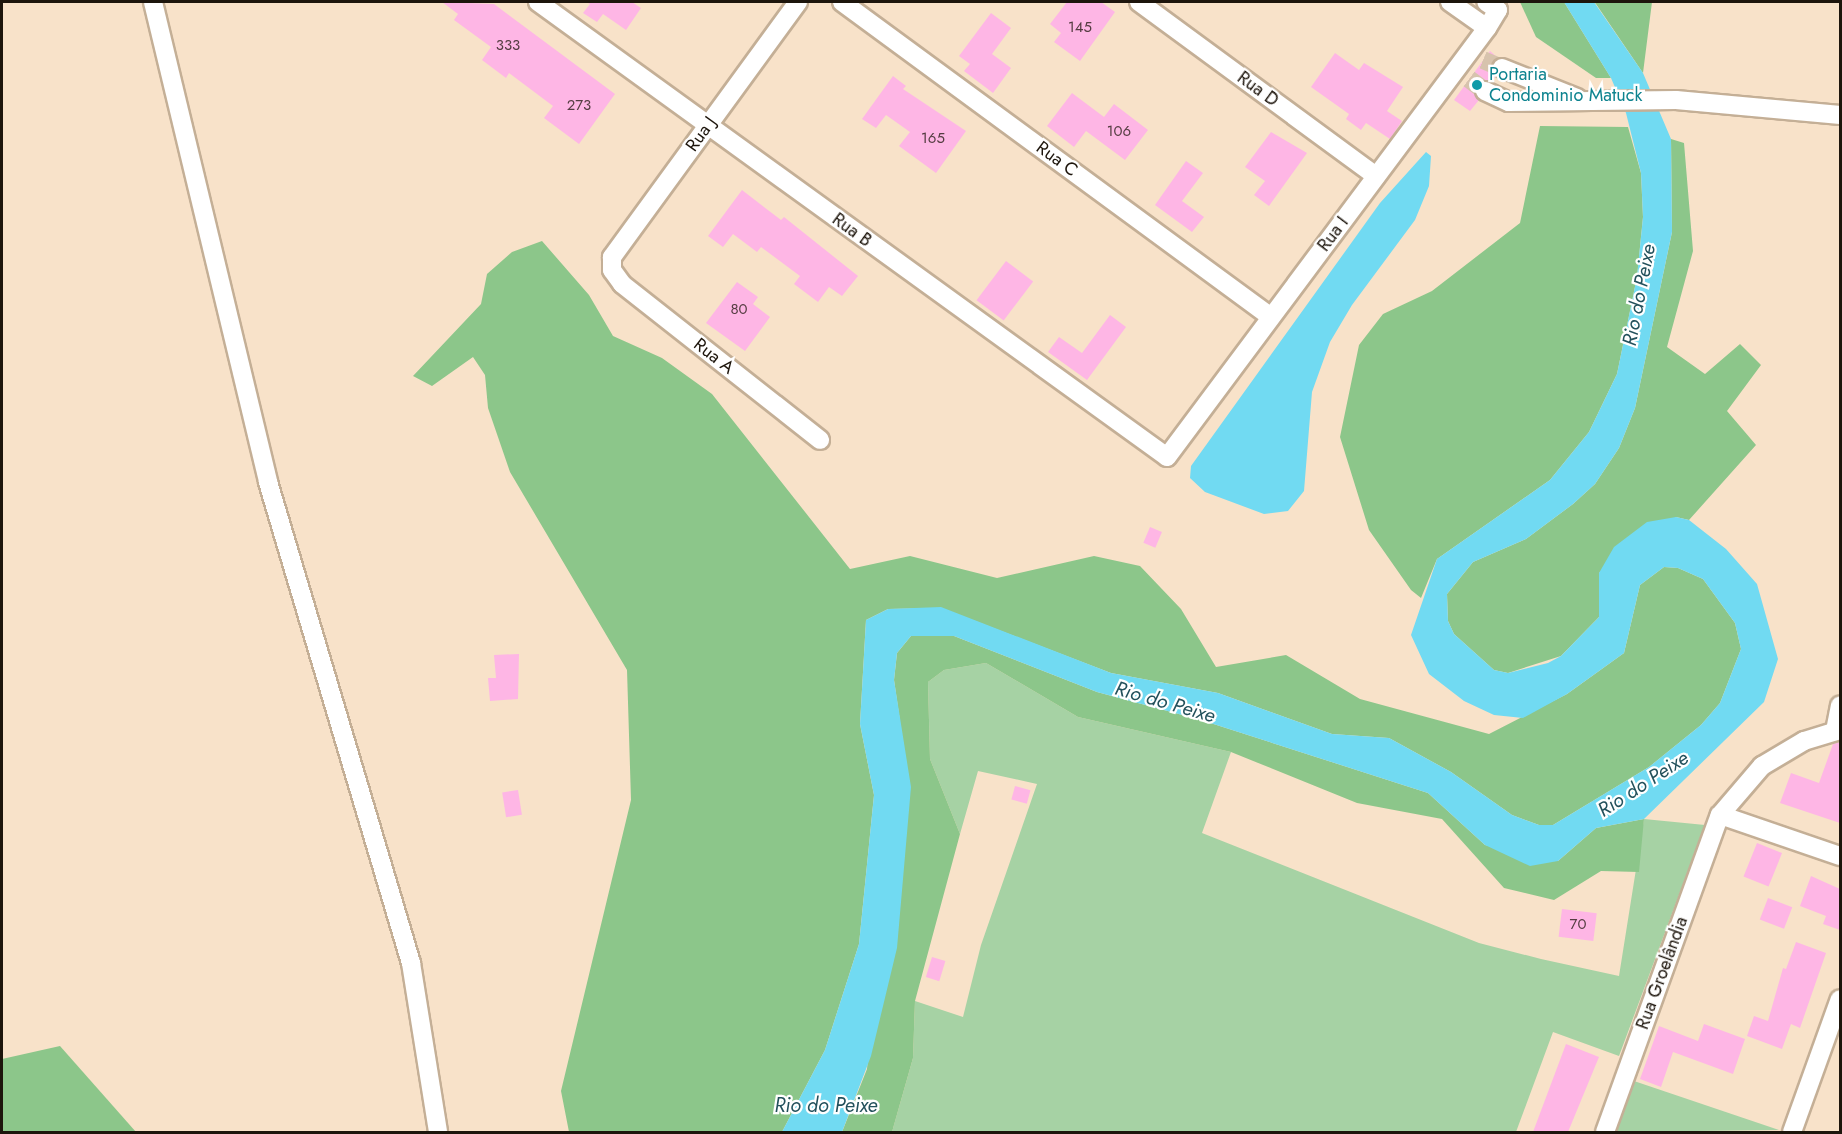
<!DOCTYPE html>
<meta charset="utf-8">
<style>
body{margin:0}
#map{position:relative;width:1842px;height:1134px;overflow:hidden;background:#f8e2c9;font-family:Jost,sans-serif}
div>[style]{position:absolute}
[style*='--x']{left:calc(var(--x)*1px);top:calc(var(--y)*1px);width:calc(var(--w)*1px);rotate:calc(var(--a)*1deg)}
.green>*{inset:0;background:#a6d2a4}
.forest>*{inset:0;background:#8cc68a}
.water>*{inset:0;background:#71daf2}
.building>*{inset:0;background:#feb6e5;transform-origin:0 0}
.minor-tunnel>*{height:18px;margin-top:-9px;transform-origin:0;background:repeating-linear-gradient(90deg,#d7c3ad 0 18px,transparent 0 27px)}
.roads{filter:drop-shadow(2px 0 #c4af96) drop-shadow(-2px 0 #c4af96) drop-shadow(0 2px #c4af96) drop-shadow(0 -2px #c4af96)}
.minor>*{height:18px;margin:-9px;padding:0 9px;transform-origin:9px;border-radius:9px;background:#fff}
.dots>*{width:16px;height:16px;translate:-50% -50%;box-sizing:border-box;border:3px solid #fff;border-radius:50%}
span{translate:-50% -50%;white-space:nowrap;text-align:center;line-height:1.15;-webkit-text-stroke:4.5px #fff;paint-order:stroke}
.number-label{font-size:15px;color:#553d42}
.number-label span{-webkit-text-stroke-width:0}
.culture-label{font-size:18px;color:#0d838f}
.left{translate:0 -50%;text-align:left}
.street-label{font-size:18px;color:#1d150c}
.water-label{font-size:20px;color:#23515c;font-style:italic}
.frame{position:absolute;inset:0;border:3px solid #1d150c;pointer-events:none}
</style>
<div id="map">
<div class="green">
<i style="clip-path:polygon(986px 663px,1078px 717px,1231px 752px,1202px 833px,1479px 943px,1541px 959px,1619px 976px,1644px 819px,1705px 825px,1619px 1056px,1553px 1032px,1516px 1132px,892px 1132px,913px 1058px,915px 1001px,963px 1017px,981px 945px,1037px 784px,978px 771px,960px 834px,930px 759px,928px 682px,944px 670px)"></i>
<i style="clip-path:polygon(1634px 1081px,1779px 1130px,1616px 1132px)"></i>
</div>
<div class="forest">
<i style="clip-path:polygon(1520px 2px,1564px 2px,1611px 78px,1596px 78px,1536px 37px)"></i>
<i style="clip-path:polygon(1594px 2px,1652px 2px,1643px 73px,1596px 4px)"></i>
<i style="clip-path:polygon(1540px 126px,1628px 127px,1641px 173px,1643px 217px,1637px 277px,1617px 374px,1589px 432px,1550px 480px,1437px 559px,1421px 598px,1411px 590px,1369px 530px,1340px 437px,1359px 345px,1383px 314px,1432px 291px,1520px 223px)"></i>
<i style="clip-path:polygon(1671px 139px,1684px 143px,1693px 251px,1667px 347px,1705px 374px,1740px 344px,1761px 365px,1727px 411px,1756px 445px,1689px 520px,1676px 517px,1599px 573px,1599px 617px,1561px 656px,1508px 673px,1494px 670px,1454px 634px,1448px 621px,1447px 594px,1473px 562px,1526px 539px,1573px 504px,1595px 484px,1619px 448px,1635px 408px,1672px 232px)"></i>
<i style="clip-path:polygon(542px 241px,589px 295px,613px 336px,662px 358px,712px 394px,850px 569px,910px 556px,997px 578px,1094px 556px,1140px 566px,1181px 609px,1216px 667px,1286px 655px,1360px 699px,1489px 734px,1567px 694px,1624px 653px,1640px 585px,1664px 567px,1678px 568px,1703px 579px,1735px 623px,1741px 649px,1720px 703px,1701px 725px,1649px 767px,1553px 825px,1539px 825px,1512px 815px,1451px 772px,1389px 738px,1332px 734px,1218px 693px,1111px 673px,941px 608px,888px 609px,866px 620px,860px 724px,874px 795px,859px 944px,825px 1050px,782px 1132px,569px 1132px,561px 1091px,631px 800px,627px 670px,510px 472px,488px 408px,485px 375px,473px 357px,432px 386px,413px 376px,481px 304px,487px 274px,512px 252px)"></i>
<i style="clip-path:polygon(911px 636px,954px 636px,1097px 692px,1201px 720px,1428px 793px,1485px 845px,1558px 861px,1596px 828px,1644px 819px,1639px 872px,1601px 871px,1554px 900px,1504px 888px,1442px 819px,1357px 803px,1231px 752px,1078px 717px,986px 663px,944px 670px,928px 682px,930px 759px,960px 834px,915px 1001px,913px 1058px,892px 1132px,842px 1132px,867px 1069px,900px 721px,894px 680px,897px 653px)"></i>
<i style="clip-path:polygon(60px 1046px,136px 1132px,2px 1132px,2px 1059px)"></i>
</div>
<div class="water">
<i style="clip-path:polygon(1564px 2px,1594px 2px,1643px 73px,1671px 139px,1672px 232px,1635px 408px,1619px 448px,1595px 484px,1573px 504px,1526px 539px,1473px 562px,1447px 594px,1448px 621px,1454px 634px,1494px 670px,1508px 673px,1548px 663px,1561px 656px,1599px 617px,1599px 573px,1614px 547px,1647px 522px,1676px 517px,1689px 520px,1726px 549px,1757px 584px,1778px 659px,1764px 702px,1644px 819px,1596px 828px,1558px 861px,1530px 866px,1485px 845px,1428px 793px,1201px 720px,1097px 692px,954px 636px,911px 636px,897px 653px,894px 680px,911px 787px,897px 948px,871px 1056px,842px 1132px,782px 1132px,825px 1050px,859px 944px,874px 795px,860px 724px,866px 620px,888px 609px,941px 607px,1111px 673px,1218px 693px,1332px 734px,1389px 738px,1451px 772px,1512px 815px,1539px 825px,1553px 825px,1649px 767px,1701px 725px,1720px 703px,1741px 649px,1735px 623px,1703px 579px,1678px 568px,1664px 567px,1640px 585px,1624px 653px,1567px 694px,1523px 718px,1494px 715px,1464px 701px,1429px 674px,1411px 635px,1437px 559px,1550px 480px,1589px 432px,1617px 374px,1637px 277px,1643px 217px,1641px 173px,1626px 113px,1611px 78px)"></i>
<i style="clip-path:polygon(1426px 152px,1431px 156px,1429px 186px,1415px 220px,1352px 305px,1330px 342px,1312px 392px,1304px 491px,1288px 511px,1264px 514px,1205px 492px,1190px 478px,1191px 466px,1380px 203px)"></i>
</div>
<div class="building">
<i style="clip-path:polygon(442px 2px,494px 4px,615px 94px,579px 144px,544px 118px,553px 106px,509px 73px,506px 78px,482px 60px,491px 47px,454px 20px,458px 14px)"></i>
<i style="clip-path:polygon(586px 2px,632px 2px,641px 8px,626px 30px,603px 14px,597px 22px,583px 13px,590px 4px)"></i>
<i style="clip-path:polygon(1067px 2px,1101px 2px,1115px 12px,1080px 61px,1054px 42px,1061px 33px,1050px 24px)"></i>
<i style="clip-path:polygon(991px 13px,1011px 28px,992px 54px,1011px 68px,993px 93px,964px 71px,970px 64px,959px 56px)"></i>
<i style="clip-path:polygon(1490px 51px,1498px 58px,1491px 64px,1495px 77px,1492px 82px,1483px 80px,1475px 86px,1479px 100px,1470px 111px,1454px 100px)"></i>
<i style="clip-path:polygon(1335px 53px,1359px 70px,1364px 63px,1403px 87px,1387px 111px,1402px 121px,1390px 139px,1366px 123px,1361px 130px,1346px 119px,1349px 114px,1311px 87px)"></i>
<i style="clip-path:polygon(893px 76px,906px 86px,903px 89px,966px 131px,936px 173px,899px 146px,910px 132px,886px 115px,876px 128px,862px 119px)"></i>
<i style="clip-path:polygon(1072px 93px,1104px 117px,1114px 104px,1148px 130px,1125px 160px,1086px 131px,1074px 147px,1047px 126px)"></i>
<i style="clip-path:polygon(1271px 132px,1307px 153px,1269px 206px,1254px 195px,1265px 181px,1245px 167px)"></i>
<i style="clip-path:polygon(1186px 161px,1203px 173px,1182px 201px,1204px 217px,1192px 232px,1155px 205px)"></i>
<i style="clip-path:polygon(742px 190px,781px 220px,784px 217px,858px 276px,842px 296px,829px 287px,818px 302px,794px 284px,800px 276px,761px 247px,757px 252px,733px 234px,723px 247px,708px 236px)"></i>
<i style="left:1006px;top:261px;width:34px;height:49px;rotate:37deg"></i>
<i style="clip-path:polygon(737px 282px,758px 297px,753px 304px,770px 317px,745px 351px,706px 323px)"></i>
<i style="clip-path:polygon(1110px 315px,1126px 327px,1087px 380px,1048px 352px,1059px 337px,1082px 353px)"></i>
<i style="left:1150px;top:527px;width:13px;height:17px;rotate:23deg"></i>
<i style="clip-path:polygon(519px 654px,518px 699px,490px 701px,488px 678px,496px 678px,494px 655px)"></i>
<i style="clip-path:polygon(1840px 742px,1840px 823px,1780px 803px,1791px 773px,1819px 783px,1833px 744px)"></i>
<i style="left:1015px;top:786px;width:16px;height:14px;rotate:15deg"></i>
<i style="left:518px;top:790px;width:25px;height:16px;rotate:81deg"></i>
<i style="left:1757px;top:843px;width:27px;height:36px;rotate:22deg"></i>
<i style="clip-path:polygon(1811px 876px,1840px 889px,1840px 930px,1823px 924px,1826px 916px,1800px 906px)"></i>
<i style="left:1768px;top:898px;width:26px;height:23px;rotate:21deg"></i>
<i style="left:1562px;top:909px;width:35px;height:28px;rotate:7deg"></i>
<i style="clip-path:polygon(1796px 942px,1826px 953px,1800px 1028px,1791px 1024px,1782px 1049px,1747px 1036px,1754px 1016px,1768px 1021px,1783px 968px,1786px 969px)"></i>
<i style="left:932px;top:957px;width:14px;height:21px;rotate:17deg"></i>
<i style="clip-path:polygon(1704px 1024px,1745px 1039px,1733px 1074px,1673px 1052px,1661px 1087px,1640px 1079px,1659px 1026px,1698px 1041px)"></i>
<i style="clip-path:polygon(1566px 1044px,1599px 1057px,1568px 1132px,1533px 1132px)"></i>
</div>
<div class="minor-tunnel">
<i style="--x:1483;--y:60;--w:21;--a:23"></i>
<i style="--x:1469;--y:79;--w:20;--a:37"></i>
</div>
<div class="roads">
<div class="minor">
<i style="--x:153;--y:2;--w:494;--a:76.5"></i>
<i style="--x:268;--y:482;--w:502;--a:73.44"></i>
<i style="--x:411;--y:963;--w:171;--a:80.9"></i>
<i style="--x:538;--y:2;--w:776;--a:35.88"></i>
<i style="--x:1167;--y:457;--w:535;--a:-53.28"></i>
<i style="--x:1487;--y:28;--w:21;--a:-59"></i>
<i style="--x:1498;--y:10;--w:14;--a:-146"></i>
<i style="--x:798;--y:2;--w:316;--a:126.1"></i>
<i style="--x:612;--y:257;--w:13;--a:90"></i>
<i style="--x:612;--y:270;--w:17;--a:54"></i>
<i style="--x:622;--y:284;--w:252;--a:38.2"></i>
<i style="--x:842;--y:2;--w:532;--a:36.29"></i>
<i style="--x:1139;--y:2;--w:294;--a:36.3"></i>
<i style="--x:1450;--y:2;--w:45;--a:35.1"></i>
<i style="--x:1502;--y:68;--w:81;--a:21.8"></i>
<i style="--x:1485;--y:91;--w:26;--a:25"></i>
<i style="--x:1509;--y:102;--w:167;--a:-0.7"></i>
<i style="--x:1676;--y:100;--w:165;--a:5.2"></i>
<i style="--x:1835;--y:731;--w:26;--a:-79"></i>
<i style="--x:1720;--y:815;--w:127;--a:18.9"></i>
<i style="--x:1605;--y:1132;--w:337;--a:-70.1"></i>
<i style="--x:1720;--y:815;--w:65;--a:-49.4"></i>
<i style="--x:1762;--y:766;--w:49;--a:-30.8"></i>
<i style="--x:1804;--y:741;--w:38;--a:-17"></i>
<i style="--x:1792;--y:1132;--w:141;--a:-70.2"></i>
</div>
</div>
<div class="dots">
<i style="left:1477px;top:85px;background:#0f9aa8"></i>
</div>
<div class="number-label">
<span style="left:1080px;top:28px">145</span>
<span style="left:508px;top:46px">333</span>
<span style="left:579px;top:106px">273</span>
<span style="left:1119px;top:132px">106</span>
<span style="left:933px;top:139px">165</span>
<span style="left:739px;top:310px">80</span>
<span style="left:1578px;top:925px">70</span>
</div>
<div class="culture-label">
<span class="left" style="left:1489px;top:85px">Portaria<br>Condominio Matuck</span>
</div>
<div class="street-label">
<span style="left:1258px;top:89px;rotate:36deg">Rua D</span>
<span style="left:701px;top:134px;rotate:-54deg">Rua J</span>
<span style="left:1057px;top:159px;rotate:36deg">Rua C</span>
<span style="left:852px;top:230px;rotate:36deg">Rua B</span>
<span style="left:1333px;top:234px;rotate:-53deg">Rua I</span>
<span style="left:714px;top:356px;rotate:38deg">Rua A</span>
<span style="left:1662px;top:973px;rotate:-70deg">Rua Groelândia</span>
</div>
<div class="water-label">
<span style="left:1639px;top:295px;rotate:-79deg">Rio do Peixe</span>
<span style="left:1165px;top:702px;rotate:16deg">Rio do Peixe</span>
<span style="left:1643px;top:784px;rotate:-33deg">Rio do Peixe</span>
<span style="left:826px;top:1105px">Rio do Peixe</span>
</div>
<div class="frame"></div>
</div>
